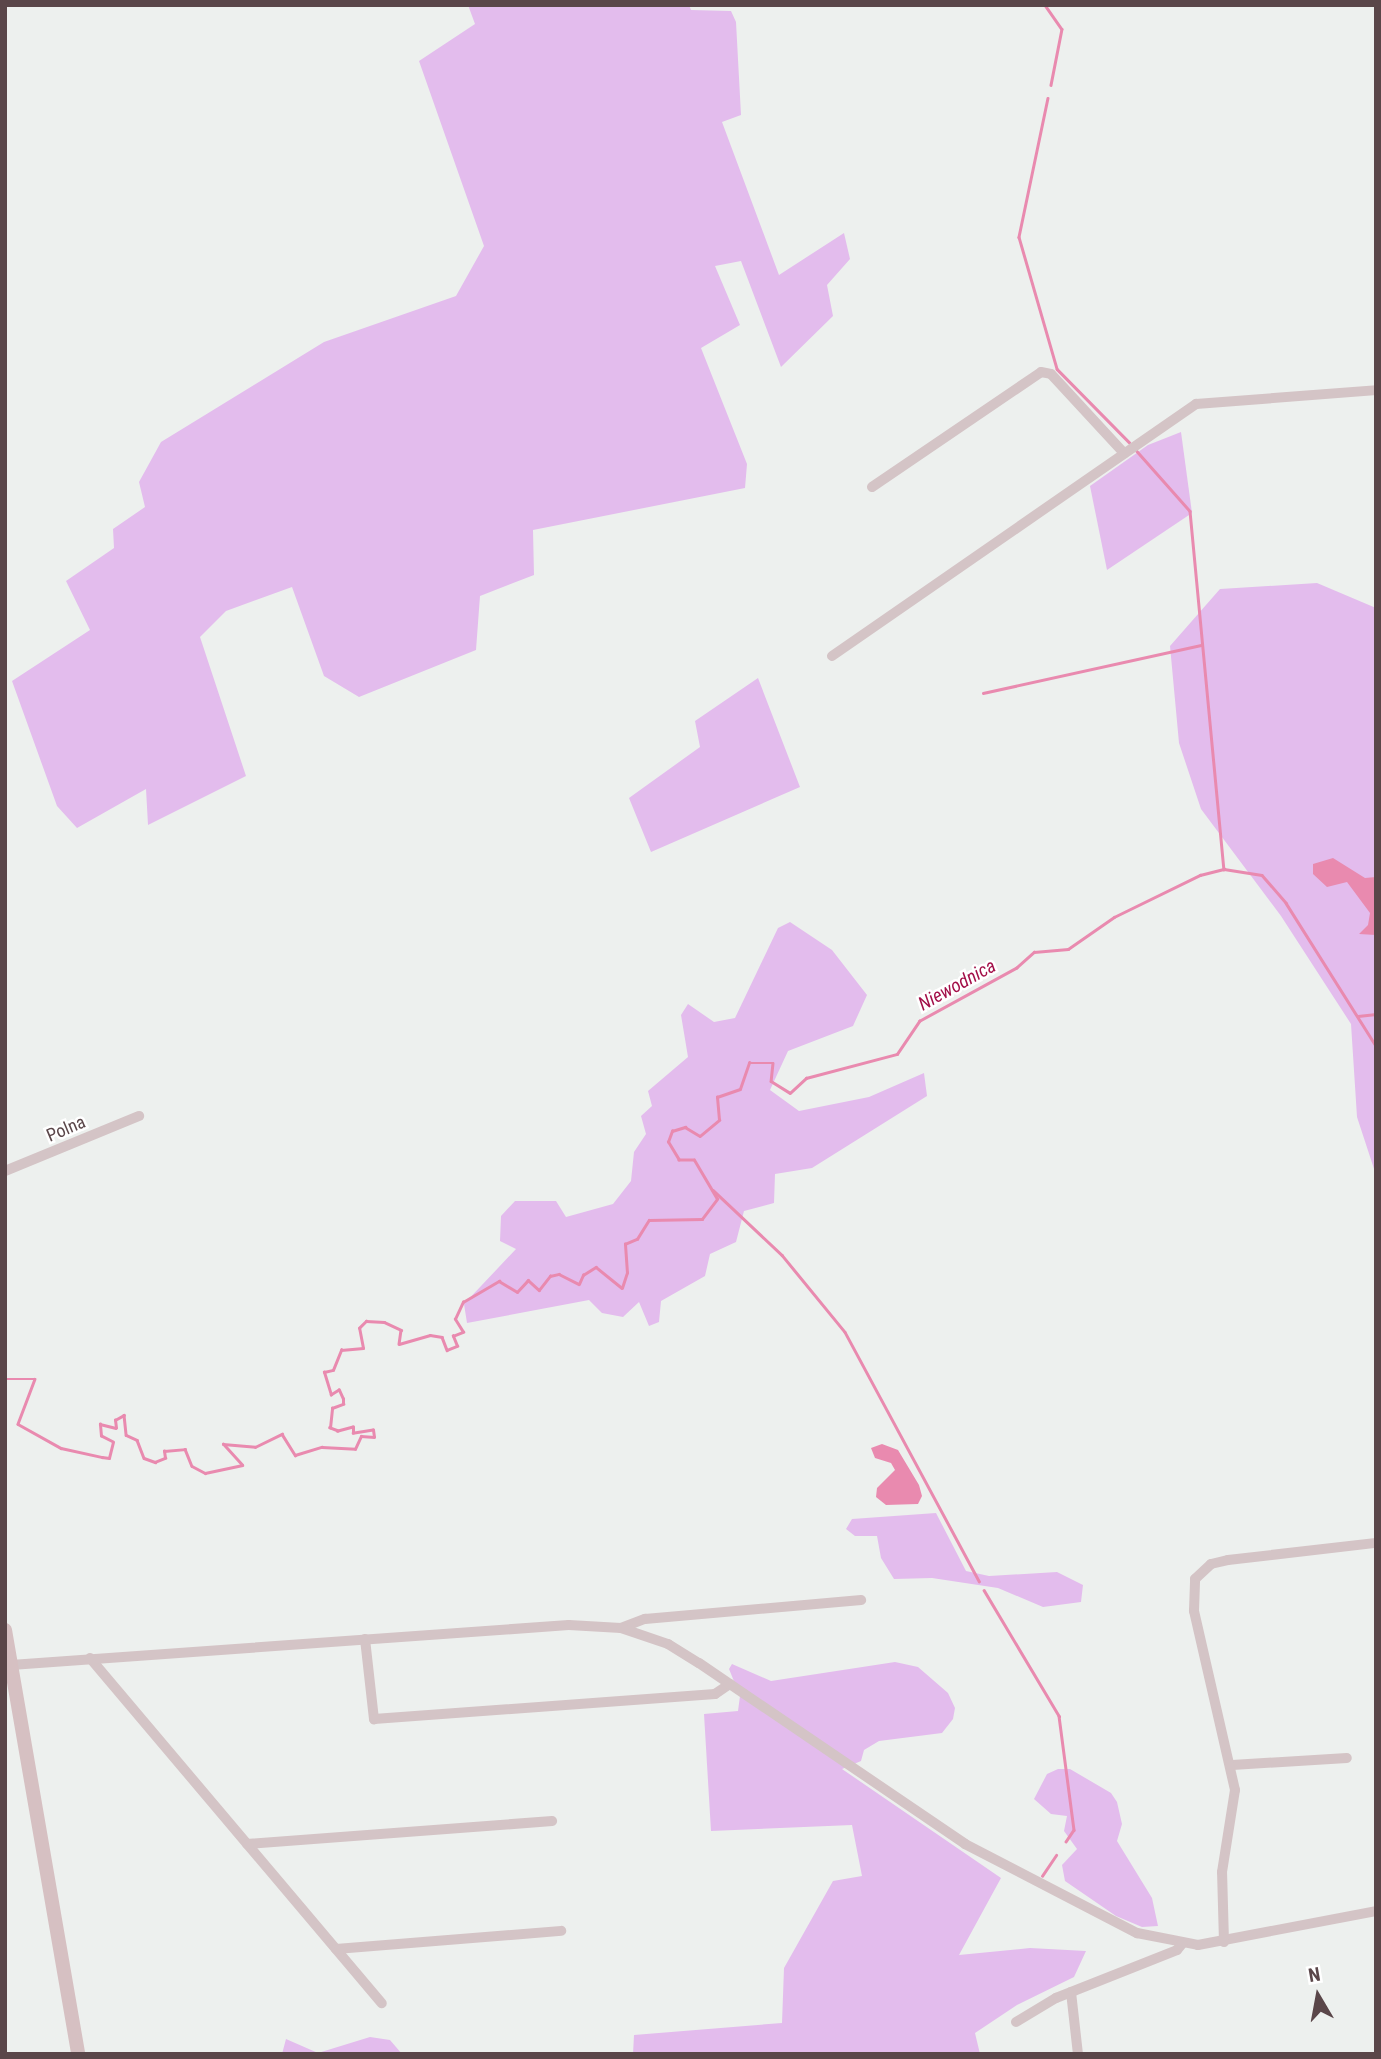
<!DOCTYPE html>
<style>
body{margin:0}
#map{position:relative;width:1381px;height:2059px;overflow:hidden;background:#edf0ee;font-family:"Roboto Condensed",sans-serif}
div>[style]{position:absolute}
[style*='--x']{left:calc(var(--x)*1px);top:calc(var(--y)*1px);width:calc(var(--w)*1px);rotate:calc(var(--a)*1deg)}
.green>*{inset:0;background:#e3bced}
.water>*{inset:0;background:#e98aaf}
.stream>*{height:2.5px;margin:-1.25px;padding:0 1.25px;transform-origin:1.25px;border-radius:1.25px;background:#e98aaf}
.street>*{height:10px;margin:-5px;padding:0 5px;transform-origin:5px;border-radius:5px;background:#d4c4c6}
.secondary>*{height:14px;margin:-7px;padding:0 7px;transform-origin:7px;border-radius:7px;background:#d6c0c2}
span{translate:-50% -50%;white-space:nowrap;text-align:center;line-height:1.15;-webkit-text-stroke:5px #fff;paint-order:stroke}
.street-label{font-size:18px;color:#5a4649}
.water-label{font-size:19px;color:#a31049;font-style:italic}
.frame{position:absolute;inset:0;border:7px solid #5a4649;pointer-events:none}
.north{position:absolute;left:1283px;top:1961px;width:70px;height:70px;-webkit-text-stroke:5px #fff;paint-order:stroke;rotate:350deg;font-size:19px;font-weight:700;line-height:28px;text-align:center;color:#5a4649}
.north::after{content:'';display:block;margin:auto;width:24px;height:32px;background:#5a4649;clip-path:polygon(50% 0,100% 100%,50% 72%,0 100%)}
</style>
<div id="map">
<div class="green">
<i style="clip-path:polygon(468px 5px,689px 5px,691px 10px,731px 11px,736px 22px,741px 115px,722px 122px,779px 275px,844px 233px,850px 259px,827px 285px,833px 316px,781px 367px,741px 261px,715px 266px,740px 325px,701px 348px,747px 464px,745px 488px,533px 530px,534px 575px,480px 596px,476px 650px,359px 697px,324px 676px,292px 587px,226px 611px,200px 637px,246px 776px,148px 825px,146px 789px,77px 828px,57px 806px,12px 681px,90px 630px,66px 581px,114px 548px,113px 529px,145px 507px,139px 482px,161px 442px,324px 342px,456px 296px,484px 246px,419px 61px,475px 24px)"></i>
<i style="clip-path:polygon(1181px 432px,1192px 513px,1107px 570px,1090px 486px,1148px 445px)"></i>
<i style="clip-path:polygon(1317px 583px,1376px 608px,1376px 1175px,1357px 1117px,1351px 1024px,1281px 916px,1201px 809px,1179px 743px,1170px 646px,1220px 589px)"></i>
<i style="clip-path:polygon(758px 678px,800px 787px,651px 852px,629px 798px,700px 747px,695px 721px)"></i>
<i style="clip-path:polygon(790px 922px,832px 950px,867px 995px,853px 1026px,788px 1051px,770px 1090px,799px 1111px,869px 1097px,924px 1073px,927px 1096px,812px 1168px,775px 1174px,774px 1203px,744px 1211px,736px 1242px,710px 1254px,705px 1276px,661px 1301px,659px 1322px,649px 1326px,639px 1302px,623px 1317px,602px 1313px,589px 1300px,467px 1323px,464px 1304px,516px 1249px,500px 1241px,501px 1216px,515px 1201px,556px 1201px,566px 1217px,613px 1204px,631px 1181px,634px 1152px,646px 1134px,641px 1116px,652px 1106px,648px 1091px,688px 1057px,681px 1015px,688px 1004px,714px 1022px,735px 1018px,778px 928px)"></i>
<i style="clip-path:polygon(936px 1513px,966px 1571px,989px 1576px,1057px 1572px,1083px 1585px,1081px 1602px,1043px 1607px,998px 1588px,932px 1578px,894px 1579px,881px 1558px,877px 1536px,855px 1536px,846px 1529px,852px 1519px)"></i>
<i style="clip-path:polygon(895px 1662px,918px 1667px,948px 1693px,955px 1708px,953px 1719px,942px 1733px,879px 1741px,864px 1750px,861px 1761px,842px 1769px,1001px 1878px,959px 1955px,1030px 1948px,1086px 1951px,1074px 1977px,1017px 2005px,975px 2033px,980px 2054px,633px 2054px,634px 2035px,782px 2023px,784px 1968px,833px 1881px,862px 1876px,852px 1825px,711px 1831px,704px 1714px,738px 1711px,740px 1696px,729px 1669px,732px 1664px,771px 1681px)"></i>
<i style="clip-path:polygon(1058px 1769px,1070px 1769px,1111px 1793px,1117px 1802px,1122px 1824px,1117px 1841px,1152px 1898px,1158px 1926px,1142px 1927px,1116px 1916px,1065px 1881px,1062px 1865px,1077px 1849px,1064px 1831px,1067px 1816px,1051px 1814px,1034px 1799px,1047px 1774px)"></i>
<i style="clip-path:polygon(370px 2037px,390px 2040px,402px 2054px,282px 2054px,286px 2039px,318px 2053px)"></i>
</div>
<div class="water">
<i style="clip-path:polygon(1333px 858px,1365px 878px,1376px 877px,1376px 935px,1359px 934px,1368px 925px,1370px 913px,1347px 882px,1327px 887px,1313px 874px,1313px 864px)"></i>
<i style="clip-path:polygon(882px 1444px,898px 1450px,919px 1485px,922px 1496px,918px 1504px,886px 1505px,876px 1497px,877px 1488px,895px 1470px,891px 1463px,875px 1458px,871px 1448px)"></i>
</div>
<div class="stream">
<i style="--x:1045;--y:5;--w:29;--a:55"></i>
<i style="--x:1062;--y:29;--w:57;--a:101.1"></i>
<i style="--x:1048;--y:98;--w:142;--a:101.8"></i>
<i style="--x:1019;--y:237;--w:137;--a:73.9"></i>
<i style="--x:1057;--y:369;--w:103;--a:45.4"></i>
<i style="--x:1136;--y:450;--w:81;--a:48.5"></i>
<i style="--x:1190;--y:511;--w:360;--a:84.6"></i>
<i style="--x:983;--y:693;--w:224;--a:-12.4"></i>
<i style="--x:1358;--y:1016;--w:18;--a:-6"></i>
<i style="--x:713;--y:1190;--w:95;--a:43.3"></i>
<i style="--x:782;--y:1255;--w:99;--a:50.7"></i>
<i style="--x:845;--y:1332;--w:283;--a:61.7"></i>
<i style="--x:5;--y:1379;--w:30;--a:0"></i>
<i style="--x:35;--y:1379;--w:48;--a:110.7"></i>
<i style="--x:18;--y:1424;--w:49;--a:29.2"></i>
<i style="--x:61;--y:1448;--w:42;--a:12.4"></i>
<i style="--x:102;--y:1457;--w:7;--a:8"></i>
<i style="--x:109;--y:1458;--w:16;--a:-76"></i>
<i style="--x:113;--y:1442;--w:13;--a:-153"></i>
<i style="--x:101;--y:1436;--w:12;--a:-95"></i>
<i style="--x:100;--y:1424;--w:16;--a:14"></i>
<i style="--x:116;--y:1428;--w:8;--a:-97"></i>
<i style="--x:115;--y:1420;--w:10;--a:-29"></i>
<i style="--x:124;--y:1415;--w:20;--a:84"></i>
<i style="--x:126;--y:1435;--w:12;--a:24"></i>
<i style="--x:137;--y:1440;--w:19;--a:69"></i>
<i style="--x:144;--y:1458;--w:12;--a:20"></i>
<i style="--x:155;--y:1462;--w:11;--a:-22"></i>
<i style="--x:165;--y:1458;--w:7;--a:-98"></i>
<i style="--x:164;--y:1451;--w:21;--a:-5"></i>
<i style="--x:185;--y:1449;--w:18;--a:68"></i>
<i style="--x:192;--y:1466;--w:15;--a:28"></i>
<i style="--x:205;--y:1473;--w:38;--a:-12"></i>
<i style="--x:242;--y:1465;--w:28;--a:-132"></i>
<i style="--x:223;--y:1444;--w:32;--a:5"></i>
<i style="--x:255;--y:1447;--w:30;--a:-26"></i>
<i style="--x:282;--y:1434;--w:25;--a:58"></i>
<i style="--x:295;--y:1455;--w:28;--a:-17"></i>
<i style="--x:322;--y:1447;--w:33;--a:3"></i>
<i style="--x:355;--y:1449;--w:14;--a:-65"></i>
<i style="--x:361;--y:1436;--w:13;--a:4"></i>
<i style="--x:374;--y:1437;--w:7;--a:-98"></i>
<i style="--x:373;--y:1430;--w:20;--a:171"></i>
<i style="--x:353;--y:1433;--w:6;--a:-90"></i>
<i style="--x:353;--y:1427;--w:16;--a:165"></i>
<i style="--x:338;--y:1431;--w:9;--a:-159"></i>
<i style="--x:330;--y:1428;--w:20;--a:-84"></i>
<i style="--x:332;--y:1408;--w:12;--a:-20"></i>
<i style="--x:343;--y:1404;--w:5;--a:-90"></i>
<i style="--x:343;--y:1399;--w:10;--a:-114"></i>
<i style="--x:339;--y:1390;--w:9;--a:148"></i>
<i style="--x:331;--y:1395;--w:24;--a:-107"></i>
<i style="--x:324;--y:1372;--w:9;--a:-13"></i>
<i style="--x:333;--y:1370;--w:22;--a:-68"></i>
<i style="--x:341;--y:1350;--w:22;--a:-5"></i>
<i style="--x:363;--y:1348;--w:20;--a:-101"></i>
<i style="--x:359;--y:1328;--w:10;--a:-45"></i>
<i style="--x:366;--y:1321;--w:18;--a:3"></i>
<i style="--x:384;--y:1322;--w:19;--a:25"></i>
<i style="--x:401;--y:1330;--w:14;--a:98"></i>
<i style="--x:399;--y:1344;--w:32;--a:-16"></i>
<i style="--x:430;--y:1335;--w:12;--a:9"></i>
<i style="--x:442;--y:1337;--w:14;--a:69"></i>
<i style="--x:447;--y:1350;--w:11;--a:-22"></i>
<i style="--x:457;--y:1346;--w:11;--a:-112"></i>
<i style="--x:453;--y:1336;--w:11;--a:-22"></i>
<i style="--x:463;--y:1332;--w:15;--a:-122"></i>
<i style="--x:455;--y:1319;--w:19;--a:-65"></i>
<i style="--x:463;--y:1302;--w:42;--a:-30.3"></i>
<i style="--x:499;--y:1281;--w:21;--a:31"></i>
<i style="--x:517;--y:1292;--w:16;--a:-47"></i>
<i style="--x:528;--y:1280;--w:15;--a:42"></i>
<i style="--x:539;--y:1290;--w:18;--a:-52"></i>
<i style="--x:550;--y:1276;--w:9;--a:-13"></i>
<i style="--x:559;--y:1274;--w:22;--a:27"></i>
<i style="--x:579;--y:1284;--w:10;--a:-66"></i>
<i style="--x:583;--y:1275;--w:15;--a:-32"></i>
<i style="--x:596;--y:1267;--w:33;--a:39"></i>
<i style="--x:622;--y:1288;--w:16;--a:-72"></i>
<i style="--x:627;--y:1273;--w:29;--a:-94"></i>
<i style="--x:625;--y:1244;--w:13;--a:-23"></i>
<i style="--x:637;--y:1239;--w:22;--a:-58"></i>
<i style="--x:649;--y:1220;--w:53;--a:-1.1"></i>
<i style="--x:702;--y:1219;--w:25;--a:-53"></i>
<i style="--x:717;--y:1199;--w:45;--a:-120.5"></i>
<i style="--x:694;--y:1160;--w:15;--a:180"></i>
<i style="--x:679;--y:1160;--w:21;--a:-121"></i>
<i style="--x:668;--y:1142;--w:12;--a:-70"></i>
<i style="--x:672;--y:1131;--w:14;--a:-17"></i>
<i style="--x:685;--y:1127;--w:17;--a:31"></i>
<i style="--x:700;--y:1136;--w:25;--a:-40"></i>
<i style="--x:719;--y:1120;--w:23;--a:-95"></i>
<i style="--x:717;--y:1097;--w:24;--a:-19"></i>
<i style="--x:740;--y:1089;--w:28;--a:-71"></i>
<i style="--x:749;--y:1063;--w:24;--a:0"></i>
<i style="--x:773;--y:1063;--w:18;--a:96"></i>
<i style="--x:771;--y:1081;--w:22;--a:32"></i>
<i style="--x:790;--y:1093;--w:22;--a:-43"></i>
<i style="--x:806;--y:1078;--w:94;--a:-14.8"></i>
<i style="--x:897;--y:1054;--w:40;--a:-56"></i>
<i style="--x:919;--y:1021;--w:111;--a:-28.7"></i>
<i style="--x:1016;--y:968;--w:24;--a:-42"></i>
<i style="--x:1034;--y:952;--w:34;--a:-5"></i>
<i style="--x:1068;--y:949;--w:56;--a:-34.8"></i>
<i style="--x:1114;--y:917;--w:96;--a:-26"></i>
<i style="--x:1200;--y:875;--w:25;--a:-14"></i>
<i style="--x:1224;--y:869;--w:38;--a:9"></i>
<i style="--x:1262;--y:875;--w:37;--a:49"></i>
<i style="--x:1286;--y:903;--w:169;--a:57.8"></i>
<i style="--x:984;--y:1590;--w:147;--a:59.2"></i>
<i style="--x:1059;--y:1716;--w:115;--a:82.5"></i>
<i style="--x:1074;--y:1830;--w:14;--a:124"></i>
<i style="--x:1042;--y:1876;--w:25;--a:-56"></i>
</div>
<div class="street">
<i style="--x:872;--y:487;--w:204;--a:-34.2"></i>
<i style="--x:1041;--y:372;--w:10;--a:11"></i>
<i style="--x:1051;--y:374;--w:108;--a:47.3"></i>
<i style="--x:832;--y:656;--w:443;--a:-34.7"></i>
<i style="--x:1196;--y:404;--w:181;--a:-4.4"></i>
<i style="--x:5;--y:1171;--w:145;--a:-22.3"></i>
<i style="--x:621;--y:1628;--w:26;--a:-21"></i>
<i style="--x:645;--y:1619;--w:217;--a:-5"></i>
<i style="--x:365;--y:1639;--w:81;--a:83.6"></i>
<i style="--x:374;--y:1719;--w:342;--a:-4.2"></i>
<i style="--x:715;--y:1694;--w:18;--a:-34"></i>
<i style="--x:90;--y:1658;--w:452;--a:49.8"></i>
<i style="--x:11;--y:1665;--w:559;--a:-4.1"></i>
<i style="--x:569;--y:1625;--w:52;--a:3.3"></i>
<i style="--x:621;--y:1628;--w:50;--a:18.8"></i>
<i style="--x:668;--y:1644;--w:36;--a:32"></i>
<i style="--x:699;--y:1663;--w:322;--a:34.2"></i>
<i style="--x:965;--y:1844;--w:194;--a:27.4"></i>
<i style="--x:1137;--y:1933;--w:62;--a:11.1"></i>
<i style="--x:1198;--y:1945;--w:181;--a:-10.8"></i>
<i style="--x:1232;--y:1765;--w:115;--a:-3.5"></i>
<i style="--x:247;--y:1844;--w:306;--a:-4.3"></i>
<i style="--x:1224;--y:1942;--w:70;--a:-91.6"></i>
<i style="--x:1222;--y:1872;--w:83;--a:-81"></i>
<i style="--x:1235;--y:1790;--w:184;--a:-102.9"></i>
<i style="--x:1194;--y:1611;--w:32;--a:-88"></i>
<i style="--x:1195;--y:1579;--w:22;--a:-43"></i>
<i style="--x:1211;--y:1564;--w:17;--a:-13"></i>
<i style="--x:1228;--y:1560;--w:149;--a:-6.6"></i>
<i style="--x:336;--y:1949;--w:226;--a:-4.6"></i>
<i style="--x:1071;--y:1992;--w:62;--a:83.6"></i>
<i style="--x:1016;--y:2022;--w:47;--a:-31"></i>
<i style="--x:1056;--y:1998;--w:130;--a:-21.6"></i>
<i style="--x:1177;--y:1950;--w:8;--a:-50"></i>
</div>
<div class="secondary">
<i style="--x:5;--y:1630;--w:430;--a:80.2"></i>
</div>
<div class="street-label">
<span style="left:66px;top:1129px;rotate:-23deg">Polna</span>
</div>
<div class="water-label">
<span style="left:957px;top:985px;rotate:-29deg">Niewodnica</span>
</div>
<div class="frame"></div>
<div class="north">N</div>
</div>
